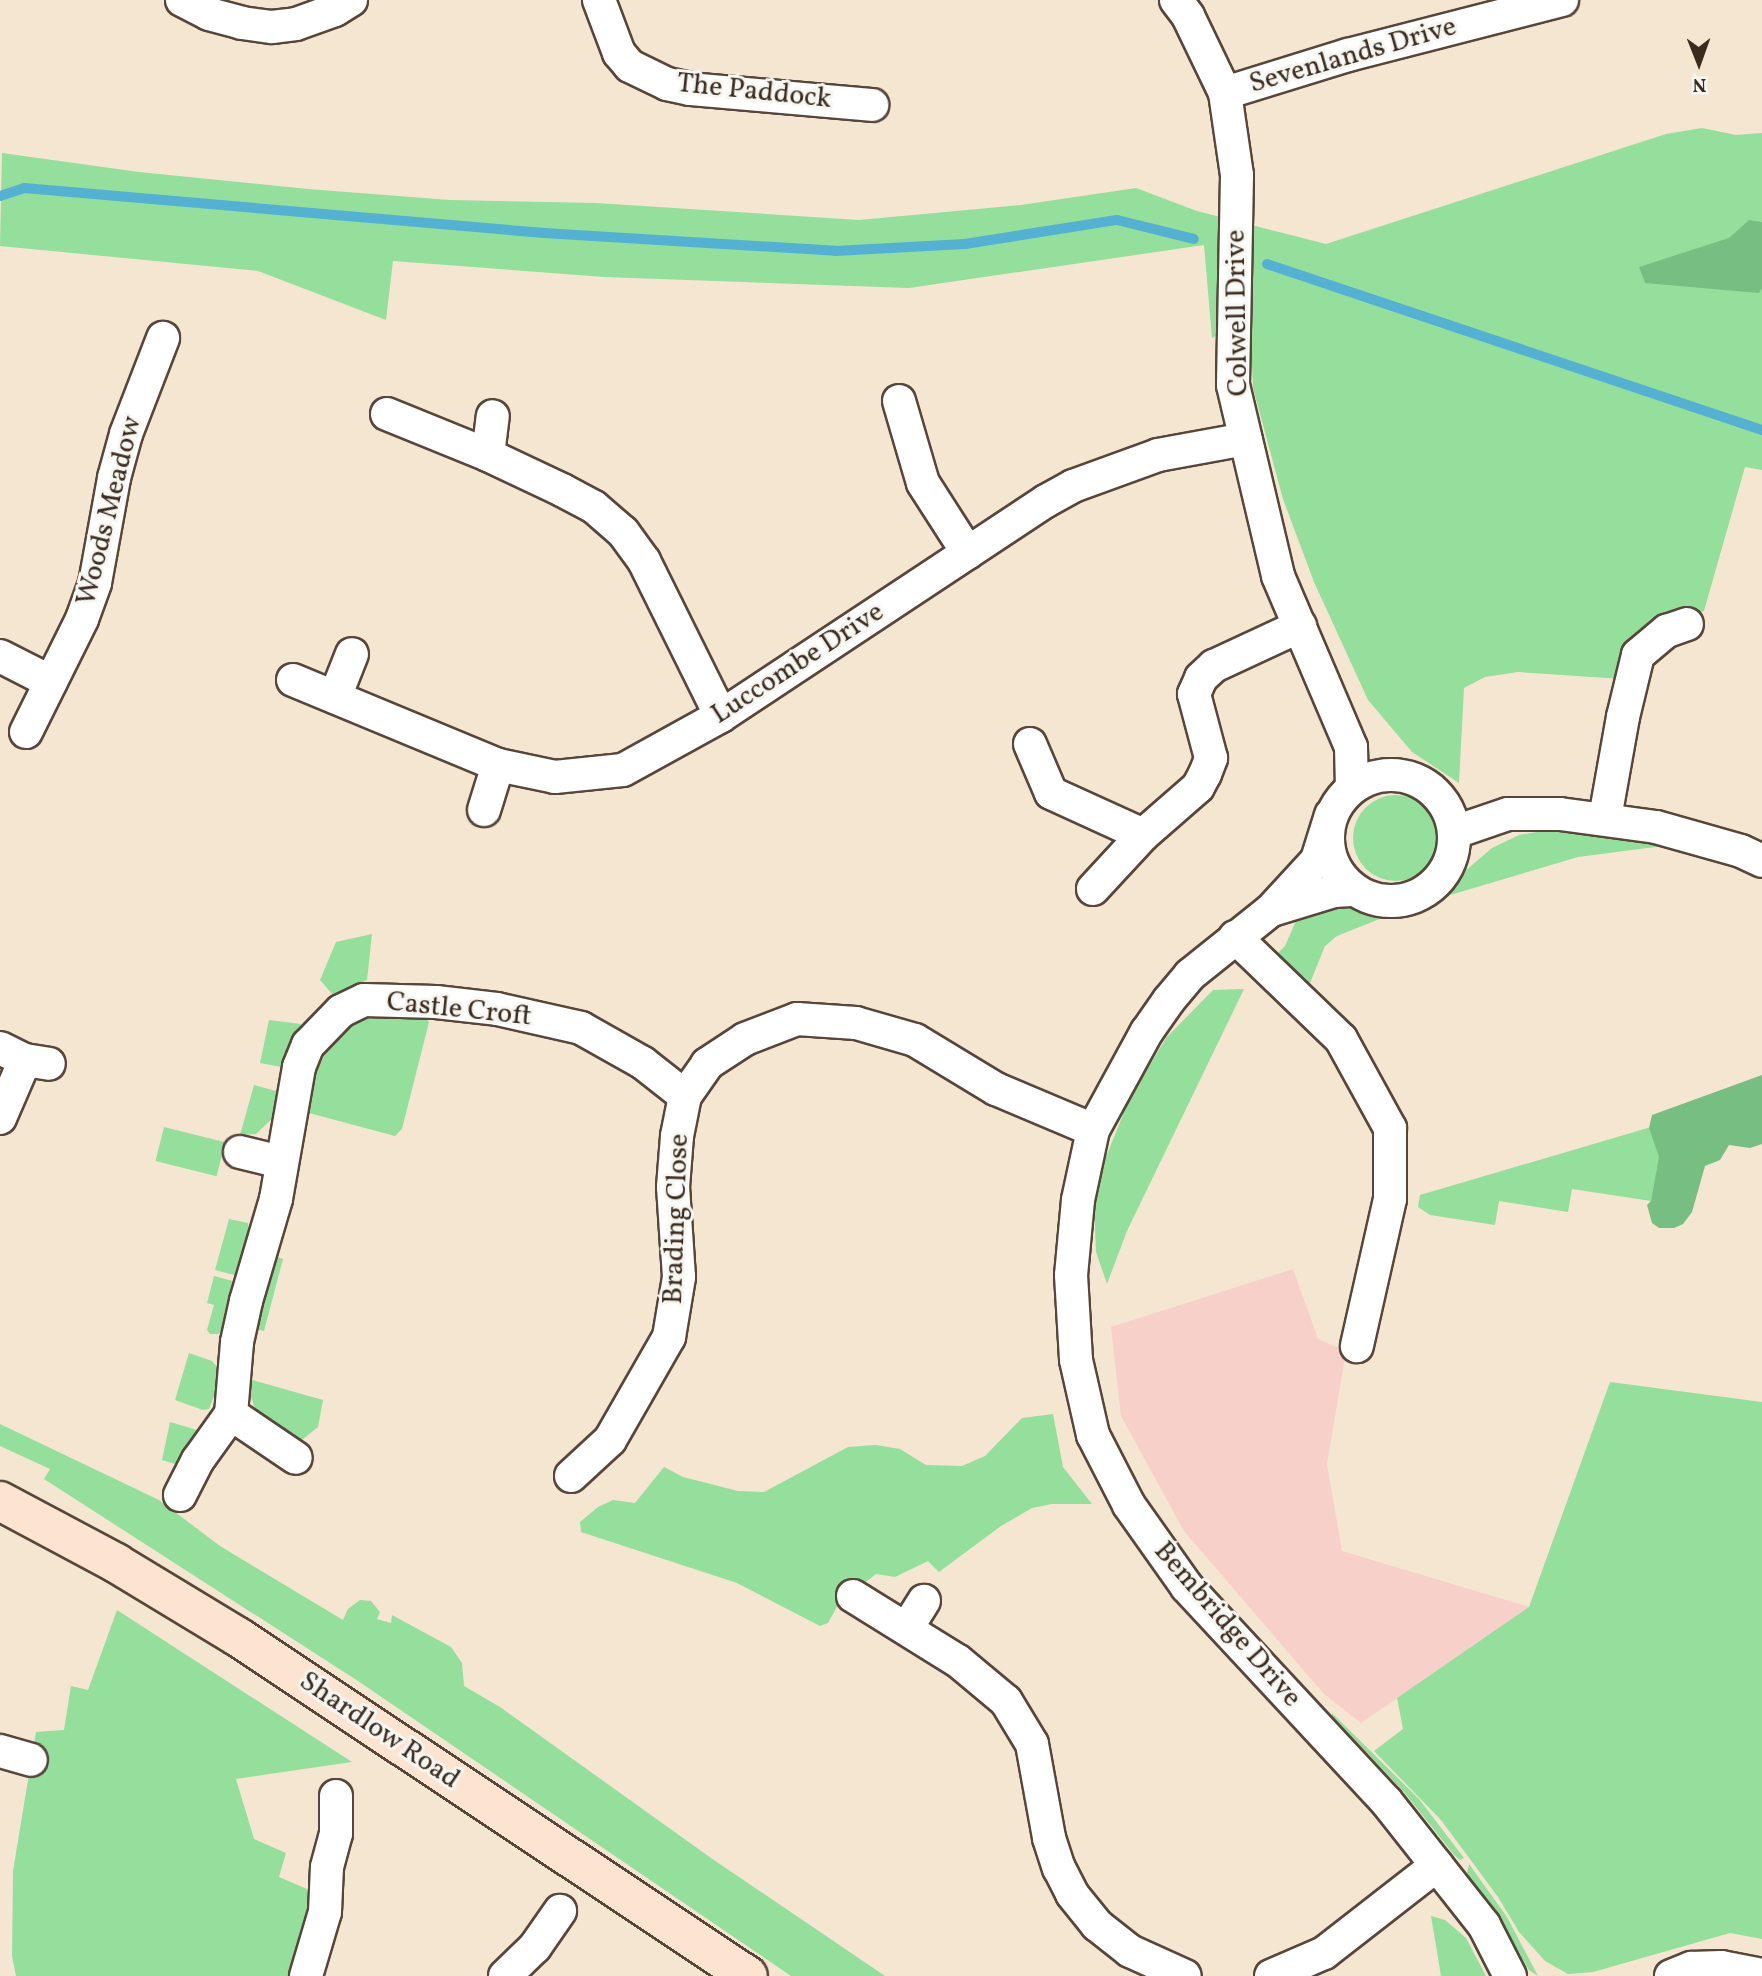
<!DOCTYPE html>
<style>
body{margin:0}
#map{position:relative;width:1762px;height:1976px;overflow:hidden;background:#f4e6d1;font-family:Vollkorn,serif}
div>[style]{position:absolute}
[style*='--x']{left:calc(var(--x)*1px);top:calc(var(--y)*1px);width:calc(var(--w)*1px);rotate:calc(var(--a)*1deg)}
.built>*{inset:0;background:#f7d0ca}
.green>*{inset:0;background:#94df9b;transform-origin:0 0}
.round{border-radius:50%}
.forest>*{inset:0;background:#77be83}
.stream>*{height:10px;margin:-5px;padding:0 5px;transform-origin:5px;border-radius:5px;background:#54b1d2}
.roads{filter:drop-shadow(2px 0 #574639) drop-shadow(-2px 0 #574639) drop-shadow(0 2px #574639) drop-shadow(0 -2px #574639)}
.street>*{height:32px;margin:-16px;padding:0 16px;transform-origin:16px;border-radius:16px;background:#fff}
.street>.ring{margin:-16px;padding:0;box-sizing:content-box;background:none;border:32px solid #fff;border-radius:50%}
.secondary>*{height:38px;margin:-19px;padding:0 19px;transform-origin:19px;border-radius:19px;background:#fde4d1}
span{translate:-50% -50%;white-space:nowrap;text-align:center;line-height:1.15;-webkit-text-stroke:6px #f6f6f2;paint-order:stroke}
.street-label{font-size:28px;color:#3b2a1e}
.north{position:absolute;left:1664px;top:28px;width:70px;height:70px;-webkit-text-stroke:5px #f6f6f2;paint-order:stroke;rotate:179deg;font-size:19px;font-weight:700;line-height:28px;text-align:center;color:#3b2a1e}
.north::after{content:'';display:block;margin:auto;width:24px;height:32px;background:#3b2a1e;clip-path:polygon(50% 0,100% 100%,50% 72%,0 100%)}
</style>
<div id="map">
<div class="built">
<i style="clip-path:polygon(1293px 1269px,1318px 1339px,1346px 1351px,1327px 1464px,1342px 1551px,1529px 1607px,1361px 1723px,1324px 1694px,1184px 1531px,1121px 1416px,1111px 1327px)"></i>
</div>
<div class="green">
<i style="clip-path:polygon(1702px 128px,1736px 135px,1762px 133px,1762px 470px,1745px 467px,1704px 611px,1682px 617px,1622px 679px,1518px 672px,1485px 677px,1464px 688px,1459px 783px,1412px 752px,1368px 700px,1314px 582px,1283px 499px,1253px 388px,1250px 319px,1212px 338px,1204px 245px,909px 288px,604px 277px,393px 261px,386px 320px,258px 271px,0 246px,2px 153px,139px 172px,308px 189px,450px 200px,596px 203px,859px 220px,1021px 205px,1136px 188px,1197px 211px,1326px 244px,1666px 134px)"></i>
<i class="round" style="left:1353px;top:795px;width:86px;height:86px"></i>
<i style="clip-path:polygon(1559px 828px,1678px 844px,1578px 857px,1430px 901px,1492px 848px,1519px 835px)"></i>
<i style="clip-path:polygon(1352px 903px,1402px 910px,1337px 936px,1325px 946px,1304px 998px,1269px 962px,1285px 946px,1296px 921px,1312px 910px)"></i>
<i style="clip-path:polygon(372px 934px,367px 980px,333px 995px,320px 980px,336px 942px)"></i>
<i style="clip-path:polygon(1244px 989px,1127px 1231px,1107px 1284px,1096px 1252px,1094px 1200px,1104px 1162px,1129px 1100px,1166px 1038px,1213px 990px)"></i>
<i style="clip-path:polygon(383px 1012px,426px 1019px,429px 1022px,402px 1129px,395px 1136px,309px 1113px,317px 1069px,334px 1039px,363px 1019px)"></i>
<i style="clip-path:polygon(269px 1020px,301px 1024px,281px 1067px,260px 1063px)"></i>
<i style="clip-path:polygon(254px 1085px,276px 1091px,279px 1101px,276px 1115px,256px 1134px,240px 1135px)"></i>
<i style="left:164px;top:1127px;width:63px;height:35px;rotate:14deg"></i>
<i style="clip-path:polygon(1651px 1127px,1663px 1156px,1651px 1201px,1572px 1189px,1568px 1212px,1499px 1201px,1495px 1225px,1430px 1215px,1418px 1207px,1420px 1195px)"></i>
<i style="clip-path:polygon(229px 1219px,248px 1223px,250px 1245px,242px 1277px,215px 1270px)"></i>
<i style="clip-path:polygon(274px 1256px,283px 1259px,264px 1331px,251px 1328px)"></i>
<i style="clip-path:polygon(214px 1276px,240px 1283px,225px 1329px,218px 1334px,210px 1334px,207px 1330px,214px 1305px,207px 1303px)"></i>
<i style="clip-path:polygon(189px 1353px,212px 1361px,219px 1369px,220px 1381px,209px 1409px,203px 1410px,175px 1400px)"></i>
<i style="clip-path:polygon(245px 1378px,323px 1400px,318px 1427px,297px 1444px,255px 1409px)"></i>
<i style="clip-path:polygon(1610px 1382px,1762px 1402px,1762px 1939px,1730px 1933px,1593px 1972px,1568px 1974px,1545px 1961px,1519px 1932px,1498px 1897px,1441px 1820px,1374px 1751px,1403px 1729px,1397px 1698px,1529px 1607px)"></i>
<i style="clip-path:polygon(1053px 1414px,1063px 1467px,1092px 1504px,1052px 1504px,1032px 1508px,1001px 1526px,939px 1572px,928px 1561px,895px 1577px,876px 1574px,839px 1603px,828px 1623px,820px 1626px,737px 1583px,581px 1532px,580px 1522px,598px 1507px,613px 1500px,635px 1503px,664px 1467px,683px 1477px,738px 1491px,764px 1492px,848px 1447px,876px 1445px,900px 1449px,926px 1465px,962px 1466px,985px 1456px,1022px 1418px)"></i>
<i style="clip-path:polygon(170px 1422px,197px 1430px,175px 1464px,162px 1460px)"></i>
<i style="clip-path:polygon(0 1424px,159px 1500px,220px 1546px,343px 1620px,348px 1609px,360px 1600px,371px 1601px,380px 1612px,377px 1619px,391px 1623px,392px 1615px,451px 1647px,462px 1663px,464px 1686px,500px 1707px,711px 1858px,885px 1976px,791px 1976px,358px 1681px,44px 1479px,50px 1469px,0 1446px)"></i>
<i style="clip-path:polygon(117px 1610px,352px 1762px,236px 1779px,254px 1839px,286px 1853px,279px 1877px,307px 1889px,311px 1903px,309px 1943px,296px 1976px,16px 1976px,12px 1956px,13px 1871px,36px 1732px,64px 1730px,71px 1686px,88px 1690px)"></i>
<i style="clip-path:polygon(1332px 1713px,1419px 1799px,1464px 1858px,1460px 1860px,1455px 1856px,1404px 1792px,1332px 1716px)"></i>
<i style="clip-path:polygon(1469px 1864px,1507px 1917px,1538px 1976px,1529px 1970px,1497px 1916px,1467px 1874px)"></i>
<i style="clip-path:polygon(1431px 1916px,1445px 1920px,1466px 1938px,1486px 1976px,1441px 1976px)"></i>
</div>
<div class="forest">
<i style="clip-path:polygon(1749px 220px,1762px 222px,1762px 288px,1759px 293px,1645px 283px,1639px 267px,1729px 238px)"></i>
<i style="clip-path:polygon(1762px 1075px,1762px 1144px,1750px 1148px,1729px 1145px,1720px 1160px,1705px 1166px,1692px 1212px,1683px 1224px,1674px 1228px,1659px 1228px,1652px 1223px,1647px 1205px,1651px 1201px,1659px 1157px,1649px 1128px,1652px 1115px)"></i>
</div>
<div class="stream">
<i style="--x:0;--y:196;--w:25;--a:-18"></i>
<i style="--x:24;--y:188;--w:522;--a:4.95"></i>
<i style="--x:544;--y:233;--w:292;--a:3.5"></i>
<i style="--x:835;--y:251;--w:130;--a:-3.1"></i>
<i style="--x:965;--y:244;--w:154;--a:-9"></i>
<i style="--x:1117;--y:220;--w:79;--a:13.9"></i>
<i style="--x:1267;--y:264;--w:522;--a:18.54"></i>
</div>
<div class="roads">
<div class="street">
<i style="--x:182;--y:0;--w:30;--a:27"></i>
<i style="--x:209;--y:14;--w:34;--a:15"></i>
<i style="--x:242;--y:23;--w:30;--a:8"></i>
<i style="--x:272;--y:27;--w:24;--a:-7"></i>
<i style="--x:296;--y:24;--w:41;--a:-19.7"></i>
<i style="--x:335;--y:10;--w:19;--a:-32"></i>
<i style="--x:599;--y:0;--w:57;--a:69.3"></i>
<i style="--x:619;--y:53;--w:17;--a:50"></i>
<i style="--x:630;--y:66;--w:41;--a:25.9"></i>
<i style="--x:667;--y:84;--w:24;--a:12"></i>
<i style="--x:690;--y:89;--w:183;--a:5"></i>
<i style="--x:1176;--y:0;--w:20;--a:53"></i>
<i style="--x:1188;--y:16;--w:85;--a:64.3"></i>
<i style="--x:1225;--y:93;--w:83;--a:81.7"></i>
<i style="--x:1237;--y:175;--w:210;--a:91.1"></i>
<i style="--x:1233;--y:385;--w:196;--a:76.7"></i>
<i style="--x:1278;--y:576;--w:186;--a:66.9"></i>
<i style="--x:1351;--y:747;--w:41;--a:88.6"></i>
<i style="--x:1225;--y:93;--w:129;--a:-17.2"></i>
<i style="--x:1348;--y:55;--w:221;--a:-14.4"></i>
<i style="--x:899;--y:401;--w:85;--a:73.7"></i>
<i style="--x:923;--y:483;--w:83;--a:57.3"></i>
<i style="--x:387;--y:414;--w:109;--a:22.1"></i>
<i style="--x:488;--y:455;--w:82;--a:25.3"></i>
<i style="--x:562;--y:490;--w:36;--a:28"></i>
<i style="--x:594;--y:507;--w:38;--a:41"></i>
<i style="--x:623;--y:532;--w:36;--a:54"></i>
<i style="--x:644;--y:561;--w:173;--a:63.6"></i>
<i style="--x:488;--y:455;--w:39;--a:-83"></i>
<i style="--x:0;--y:656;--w:57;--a:27"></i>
<i style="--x:293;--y:680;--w:222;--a:22.5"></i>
<i style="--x:498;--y:765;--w:58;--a:11.9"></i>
<i style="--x:555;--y:777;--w:68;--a:-5.9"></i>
<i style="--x:623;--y:770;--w:112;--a:-28.9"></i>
<i style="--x:721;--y:716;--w:390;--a:-33.5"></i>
<i style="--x:1046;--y:501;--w:31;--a:-29"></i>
<i style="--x:1073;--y:486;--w:90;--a:-20"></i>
<i style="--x:1158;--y:455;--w:89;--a:-10.3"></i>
<i style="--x:335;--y:697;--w:46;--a:-68.4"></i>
<i style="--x:26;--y:732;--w:126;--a:-63.6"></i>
<i style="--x:82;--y:619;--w:38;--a:-70"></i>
<i style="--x:95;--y:583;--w:107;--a:-79.7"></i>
<i style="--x:114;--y:478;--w:46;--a:-74.7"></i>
<i style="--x:126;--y:434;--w:103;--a:-68.9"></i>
<i style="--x:1030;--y:744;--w:53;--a:66.8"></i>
<i style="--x:1051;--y:793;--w:101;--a:24.5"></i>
<i class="ring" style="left:1328px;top:775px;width:94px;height:94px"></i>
<i style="--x:484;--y:810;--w:47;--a:-72.7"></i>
<i style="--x:1331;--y:815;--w:47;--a:107.3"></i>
<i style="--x:1317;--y:860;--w:68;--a:132.6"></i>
<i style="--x:1271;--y:910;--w:104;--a:141.3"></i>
<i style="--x:1190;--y:975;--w:33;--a:130"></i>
<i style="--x:1169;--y:1000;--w:38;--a:125"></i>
<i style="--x:1147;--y:1031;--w:113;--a:118.6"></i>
<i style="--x:1093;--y:1130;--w:72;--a:102.1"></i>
<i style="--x:1078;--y:1200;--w:75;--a:95.3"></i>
<i style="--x:1071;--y:1275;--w:85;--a:86.6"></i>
<i style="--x:1076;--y:1360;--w:77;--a:77.2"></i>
<i style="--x:1093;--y:1435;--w:79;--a:62.8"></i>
<i style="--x:1129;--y:1505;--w:100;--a:54.7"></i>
<i style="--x:1187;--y:1587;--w:292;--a:47.1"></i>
<i style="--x:1386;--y:1801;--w:158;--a:51.7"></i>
<i style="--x:1484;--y:1925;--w:57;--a:63"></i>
<i style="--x:1605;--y:818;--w:103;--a:-79.9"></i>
<i style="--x:1623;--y:717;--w:64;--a:-76.4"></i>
<i style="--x:1638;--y:655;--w:38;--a:-40"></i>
<i style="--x:1667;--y:631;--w:21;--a:-19"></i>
<i style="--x:1455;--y:832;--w:56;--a:-18.8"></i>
<i style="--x:1508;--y:814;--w:52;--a:0"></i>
<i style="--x:1560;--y:814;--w:97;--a:7.7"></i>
<i style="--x:1656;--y:827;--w:88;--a:15.8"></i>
<i style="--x:1741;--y:851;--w:23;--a:25"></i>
<i style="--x:1093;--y:889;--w:74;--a:-47.2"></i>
<i style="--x:1143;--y:835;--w:73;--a:-41.1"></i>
<i style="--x:1198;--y:787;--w:15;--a:-62"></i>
<i style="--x:1205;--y:774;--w:17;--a:-69"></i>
<i style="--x:1211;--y:758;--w:66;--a:-104.9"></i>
<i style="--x:1194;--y:694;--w:17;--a:-66"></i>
<i style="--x:1201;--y:678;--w:18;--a:-43"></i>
<i style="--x:1214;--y:666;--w:95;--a:-24.9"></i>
<i style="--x:1272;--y:910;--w:65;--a:-17"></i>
<i style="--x:1334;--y:891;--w:17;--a:-3"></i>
<i style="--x:1235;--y:937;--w:147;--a:43.9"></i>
<i style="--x:1341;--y:1039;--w:102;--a:61.2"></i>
<i style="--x:1390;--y:1128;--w:71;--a:90"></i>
<i style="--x:1390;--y:1199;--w:151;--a:102.7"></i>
<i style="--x:0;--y:1048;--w:28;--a:26"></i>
<i style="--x:25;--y:1060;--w:24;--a:9"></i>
<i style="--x:0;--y:1118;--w:63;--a:-66.7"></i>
<i style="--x:240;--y:1152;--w:42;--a:13.7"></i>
<i style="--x:231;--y:1414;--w:78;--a:34.1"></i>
<i style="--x:571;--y:1476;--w:53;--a:-42.7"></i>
<i style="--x:610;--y:1440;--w:119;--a:-60.2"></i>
<i style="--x:669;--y:1337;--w:61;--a:-80.5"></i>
<i style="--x:679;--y:1277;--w:90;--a:-93.8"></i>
<i style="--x:673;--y:1187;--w:51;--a:-85.5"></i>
<i style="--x:677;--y:1136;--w:41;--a:-78.7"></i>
<i style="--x:685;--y:1096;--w:39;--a:-55"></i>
<i style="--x:707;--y:1064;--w:45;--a:-33.3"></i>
<i style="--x:745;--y:1039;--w:56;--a:-21"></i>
<i style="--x:797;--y:1019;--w:59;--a:3.9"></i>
<i style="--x:856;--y:1023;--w:61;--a:16.1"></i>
<i style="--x:915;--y:1040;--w:95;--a:31.2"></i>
<i style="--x:996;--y:1089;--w:105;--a:22.9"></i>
<i style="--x:180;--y:1495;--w:39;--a:-63"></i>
<i style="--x:198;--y:1460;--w:57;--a:-54.3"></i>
<i style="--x:231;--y:1414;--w:72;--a:-85.2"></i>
<i style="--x:237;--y:1342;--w:42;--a:-77.6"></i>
<i style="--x:246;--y:1301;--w:106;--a:-73.6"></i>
<i style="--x:276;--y:1199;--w:134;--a:-80.1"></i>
<i style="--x:299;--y:1067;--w:24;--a:-68"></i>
<i style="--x:308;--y:1045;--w:47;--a:-45.9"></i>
<i style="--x:341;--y:1011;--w:25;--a:-26"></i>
<i style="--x:364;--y:1000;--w:72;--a:1.6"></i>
<i style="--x:436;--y:1002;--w:61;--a:6.5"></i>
<i style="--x:497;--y:1009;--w:86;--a:12.7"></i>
<i style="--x:581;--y:1028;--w:71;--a:29.4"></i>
<i style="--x:643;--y:1063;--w:53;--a:38.2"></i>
<i style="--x:853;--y:1596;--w:123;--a:31.8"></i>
<i style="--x:958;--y:1661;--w:62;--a:39.8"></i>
<i style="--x:1006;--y:1701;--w:50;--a:58.8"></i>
<i style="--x:1032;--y:1744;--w:96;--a:79.7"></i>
<i style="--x:1049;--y:1838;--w:32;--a:72"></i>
<i style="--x:1059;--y:1868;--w:29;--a:63"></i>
<i style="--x:1072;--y:1894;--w:40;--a:51"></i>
<i style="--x:1097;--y:1925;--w:42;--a:38.2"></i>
<i style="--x:1130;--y:1951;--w:60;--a:24.4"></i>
<i style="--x:907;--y:1628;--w:32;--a:-58"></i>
<i style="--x:0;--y:1751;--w:32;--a:16"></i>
<i style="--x:306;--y:1976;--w:67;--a:-73.5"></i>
<i style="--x:325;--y:1912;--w:45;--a:-87.5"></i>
<i style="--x:327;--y:1867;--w:34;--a:-75"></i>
<i style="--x:336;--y:1834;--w:38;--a:-90"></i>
<i style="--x:505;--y:1976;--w:42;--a:-44"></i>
<i style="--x:535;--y:1947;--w:44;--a:-55.2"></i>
<i style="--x:1271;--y:1976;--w:58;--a:-23.5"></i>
<i style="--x:1324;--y:1953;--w:143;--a:-37.9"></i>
<i style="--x:1671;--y:1976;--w:22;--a:-22"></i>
<i style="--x:1691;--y:1968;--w:30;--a:-2"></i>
<i style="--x:1721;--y:1967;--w:42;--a:11"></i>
</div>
<div class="secondary">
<i style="--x:0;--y:1501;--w:132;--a:28.1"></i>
<i style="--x:116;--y:1563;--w:143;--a:31.2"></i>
<i style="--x:238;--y:1637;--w:612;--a:33.61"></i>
</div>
</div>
<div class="street-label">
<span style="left:1353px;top:56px;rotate:-16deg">Sevenlands Drive</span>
<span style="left:754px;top:92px;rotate:6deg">The Paddock</span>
<span style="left:1238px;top:313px;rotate:-91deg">Colwell Drive</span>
<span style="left:110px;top:511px;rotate:-76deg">Woods Meadow</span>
<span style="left:798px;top:664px;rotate:-33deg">Luccombe Drive</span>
<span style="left:459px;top:1010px;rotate:6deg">Castle Croft</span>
<span style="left:677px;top:1219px;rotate:-88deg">Brading Close</span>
<span style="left:1227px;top:1625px;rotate:49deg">Bembridge Drive</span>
<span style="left:379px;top:1731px;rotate:34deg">Shardlow Road</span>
</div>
<div class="north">N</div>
</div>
